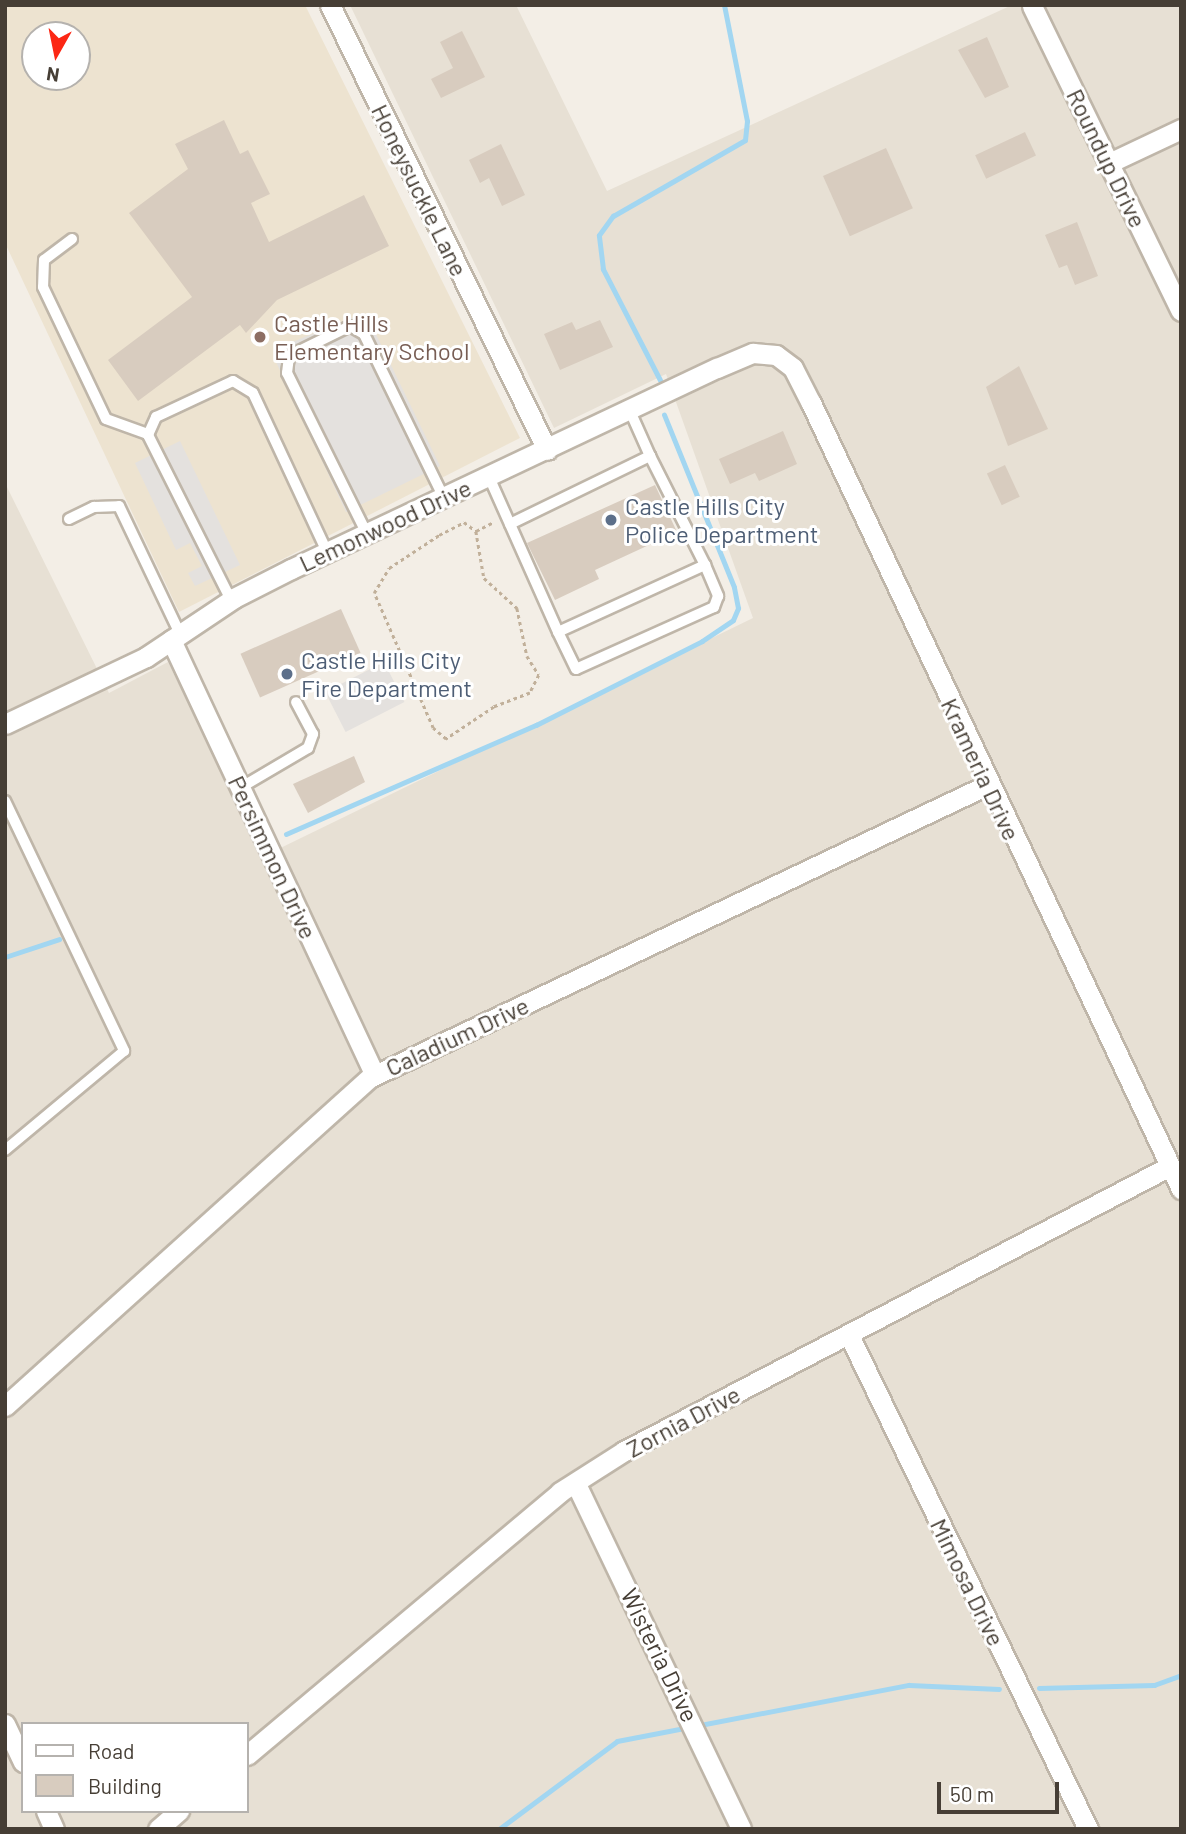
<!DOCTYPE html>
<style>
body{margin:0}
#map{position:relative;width:1186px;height:1834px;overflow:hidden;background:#f3eee6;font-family:Barlow,sans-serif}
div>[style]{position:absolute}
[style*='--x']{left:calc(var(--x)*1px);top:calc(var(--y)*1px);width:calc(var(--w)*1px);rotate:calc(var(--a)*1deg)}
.residential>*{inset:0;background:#e7e0d4}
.education>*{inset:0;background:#ede3d0}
.parking>*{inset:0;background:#e4e1de;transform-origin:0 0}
.stream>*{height:5px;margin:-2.5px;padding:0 2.5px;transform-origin:2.5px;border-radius:2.5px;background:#a2d6f1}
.building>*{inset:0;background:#d8ccbf;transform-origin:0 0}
.path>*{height:2.5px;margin-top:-1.25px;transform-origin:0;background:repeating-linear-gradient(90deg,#c1b09a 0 3.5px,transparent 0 7px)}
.roads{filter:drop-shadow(2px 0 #bfb6a9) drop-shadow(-2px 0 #bfb6a9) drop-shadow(0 2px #bfb6a9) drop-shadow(0 -2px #bfb6a9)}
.lane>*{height:10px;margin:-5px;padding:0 5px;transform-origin:5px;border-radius:5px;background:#fff}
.street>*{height:19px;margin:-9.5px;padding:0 9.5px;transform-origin:9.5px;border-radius:9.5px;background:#fff}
.dots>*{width:19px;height:19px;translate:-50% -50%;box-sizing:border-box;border:4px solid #fff;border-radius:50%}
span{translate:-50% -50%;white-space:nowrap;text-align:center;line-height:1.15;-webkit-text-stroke:6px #fff;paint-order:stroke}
.street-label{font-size:24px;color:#463e35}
.education-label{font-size:24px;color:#785e54}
.left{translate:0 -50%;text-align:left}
.service-label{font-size:24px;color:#4e5e75}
.frame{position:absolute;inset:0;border:7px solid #463e35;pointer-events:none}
.legend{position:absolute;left:21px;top:1722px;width:228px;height:91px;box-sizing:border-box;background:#fff;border:2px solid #b5b2ae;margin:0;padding:9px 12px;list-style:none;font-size:21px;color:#463e35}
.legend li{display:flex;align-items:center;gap:14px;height:35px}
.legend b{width:35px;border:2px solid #b5b2ae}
.north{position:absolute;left:21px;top:21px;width:70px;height:70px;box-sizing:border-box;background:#fff;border:2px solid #b5b2ae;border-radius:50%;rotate:189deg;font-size:19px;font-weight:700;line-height:28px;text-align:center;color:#463e35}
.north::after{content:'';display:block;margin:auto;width:24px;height:32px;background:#fc2714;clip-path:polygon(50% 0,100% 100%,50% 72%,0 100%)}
.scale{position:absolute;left:937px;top:1782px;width:122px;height:32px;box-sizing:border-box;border:4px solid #463e35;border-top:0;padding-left:9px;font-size:21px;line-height:24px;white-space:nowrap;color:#463e35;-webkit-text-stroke:5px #fff;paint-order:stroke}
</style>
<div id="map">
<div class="residential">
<i style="clip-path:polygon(evenodd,350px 5px,516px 5px,607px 191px,1012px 5px,1181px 5px,1181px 1829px,5px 1829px,5px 483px,109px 693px,168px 662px,264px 856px,753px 618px,666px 374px,554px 428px,350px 5px,23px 1724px,247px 1724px,247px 1811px,23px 1811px,23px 1724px)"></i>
</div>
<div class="education">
<i style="clip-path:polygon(evenodd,5px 5px,305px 5px,520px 438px,179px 612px,5px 243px,5px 5px,35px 35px,77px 35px,77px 77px,35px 77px,35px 35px)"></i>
</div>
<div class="parking">
<i style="clip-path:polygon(357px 316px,371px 324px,440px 466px,346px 512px,276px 362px,290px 343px)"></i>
<i style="clip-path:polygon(180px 441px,240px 565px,195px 586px,188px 573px,202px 566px,190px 543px,176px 550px,135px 463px)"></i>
<i style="left:384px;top:662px;width:45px;height:66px;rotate:63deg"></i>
</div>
<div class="stream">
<i style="--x:660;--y:380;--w:125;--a:-117.2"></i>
<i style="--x:603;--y:269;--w:34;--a:-97"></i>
<i style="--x:599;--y:235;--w:24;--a:-54"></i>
<i style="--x:613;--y:216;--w:152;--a:-29.9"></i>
<i style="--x:745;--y:140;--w:19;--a:-84"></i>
<i style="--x:747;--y:121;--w:118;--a:-101.2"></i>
<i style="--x:286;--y:834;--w:273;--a:-23.6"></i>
<i style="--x:536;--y:725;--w:186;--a:-26.8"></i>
<i style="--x:702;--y:641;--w:37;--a:-34"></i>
<i style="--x:733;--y:620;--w:13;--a:-67"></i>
<i style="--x:738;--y:608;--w:21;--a:-101"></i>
<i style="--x:734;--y:587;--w:186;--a:-112.1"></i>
<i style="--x:5;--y:957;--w:57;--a:-18.4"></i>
<i style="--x:1039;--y:1688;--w:115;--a:-1.5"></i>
<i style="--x:1154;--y:1685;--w:29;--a:-20"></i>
<i style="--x:499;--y:1829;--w:147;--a:-36.7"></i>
<i style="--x:617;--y:1741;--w:297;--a:-10.9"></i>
<i style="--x:909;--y:1685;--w:90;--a:2.5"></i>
</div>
<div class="building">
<i style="clip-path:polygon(462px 31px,485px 77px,441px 98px,431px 79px,453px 68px,440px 42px)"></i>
<i style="clip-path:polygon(987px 37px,1009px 87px,985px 98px,958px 50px)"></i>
<i style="clip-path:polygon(224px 120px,240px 154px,248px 150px,270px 194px,251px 203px,269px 242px,364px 195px,389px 246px,277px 300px,246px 333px,240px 325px,138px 401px,108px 360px,192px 297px,129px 213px,188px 169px,175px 144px)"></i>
<i style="left:1025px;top:132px;width:26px;height:55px;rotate:65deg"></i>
<i style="clip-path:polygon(501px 144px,525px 195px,502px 206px,489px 178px,480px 183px,469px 160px)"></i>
<i style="left:886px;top:148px;width:66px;height:69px;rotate:66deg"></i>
<i style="clip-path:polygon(1077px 222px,1098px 276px,1075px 285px,1067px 265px,1059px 268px,1045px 235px)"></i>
<i style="clip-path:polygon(600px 320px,613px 347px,560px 370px,544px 334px,572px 322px,576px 330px)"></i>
<i style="clip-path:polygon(1019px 366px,1048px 429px,1008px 446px,986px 387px)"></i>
<i style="clip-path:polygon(783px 431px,797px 464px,759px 481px,755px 473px,730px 484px,719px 459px)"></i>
<i style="left:1005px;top:465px;width:35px;height:20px;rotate:65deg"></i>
<i style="clip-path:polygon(655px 485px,677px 532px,595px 570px,599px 579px,555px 600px,527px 543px)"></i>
<i style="left:341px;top:609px;width:48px;height:110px;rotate:66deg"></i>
<i style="clip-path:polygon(354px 756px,365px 782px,308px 813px,293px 784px)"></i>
</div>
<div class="path">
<i style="--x:476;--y:531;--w:48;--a:80.3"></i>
<i style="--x:484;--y:578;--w:45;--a:42.3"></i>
<i style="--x:517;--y:608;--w:49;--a:78.2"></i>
<i style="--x:527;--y:656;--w:22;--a:58"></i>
<i style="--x:539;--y:675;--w:20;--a:117"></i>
<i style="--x:530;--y:693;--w:39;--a:159"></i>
<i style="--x:494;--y:707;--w:58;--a:146.3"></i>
<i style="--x:446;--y:739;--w:17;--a:-140"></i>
<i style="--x:433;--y:728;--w:147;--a:-113.6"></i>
<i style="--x:374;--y:593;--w:29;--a:-59"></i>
<i style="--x:389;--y:568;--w:60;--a:-33.4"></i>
<i style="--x:439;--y:535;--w:28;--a:-27"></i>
<i style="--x:464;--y:522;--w:15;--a:37"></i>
<i style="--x:476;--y:531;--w:20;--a:-27"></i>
</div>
<div class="roads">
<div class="lane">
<i style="--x:72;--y:239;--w:35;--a:143"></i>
<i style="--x:44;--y:260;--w:27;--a:92"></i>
<i style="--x:43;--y:287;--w:146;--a:64.5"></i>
<i style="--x:106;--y:419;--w:45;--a:19.7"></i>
<i style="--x:630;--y:411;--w:49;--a:66"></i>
<i style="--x:650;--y:456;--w:122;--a:63.2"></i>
<i style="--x:705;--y:565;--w:34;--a:67"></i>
<i style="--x:718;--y:596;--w:12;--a:110"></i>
<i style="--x:714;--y:607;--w:151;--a:155.8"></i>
<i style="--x:576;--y:669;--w:41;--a:-115.9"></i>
<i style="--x:558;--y:632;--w:162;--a:-24.5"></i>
<i style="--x:489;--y:477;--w:170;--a:66"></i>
<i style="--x:69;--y:519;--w:28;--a:-26"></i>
<i style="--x:94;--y:507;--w:25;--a:-2"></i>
<i style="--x:119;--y:506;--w:142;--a:64.5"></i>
<i style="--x:510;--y:524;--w:156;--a:-25.9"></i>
<i style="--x:367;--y:534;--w:180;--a:-116.4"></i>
<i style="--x:287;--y:373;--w:17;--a:-83"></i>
<i style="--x:289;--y:356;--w:68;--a:-26.2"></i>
<i style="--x:350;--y:326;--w:16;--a:30"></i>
<i style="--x:364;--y:334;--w:182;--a:64"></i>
<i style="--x:231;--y:600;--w:185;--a:-116.7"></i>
<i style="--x:148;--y:435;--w:20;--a:-66"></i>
<i style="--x:156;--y:417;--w:85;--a:-25.1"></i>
<i style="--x:233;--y:381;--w:23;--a:31"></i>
<i style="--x:253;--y:393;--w:175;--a:65"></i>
<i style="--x:240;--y:788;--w:79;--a:-30.5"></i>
<i style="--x:308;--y:748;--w:15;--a:-70"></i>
<i style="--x:313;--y:734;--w:36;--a:-118"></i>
<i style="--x:5;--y:801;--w:277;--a:64.5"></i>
<i style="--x:124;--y:1051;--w:155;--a:140.2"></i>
</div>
<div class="street">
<i style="--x:330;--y:5;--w:495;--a:64"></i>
<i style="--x:1032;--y:6;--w:339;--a:64"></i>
<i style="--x:1109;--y:163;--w:80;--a:-25.3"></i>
<i style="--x:171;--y:640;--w:480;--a:64.9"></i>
<i style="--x:5;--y:724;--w:156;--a:-25.4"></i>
<i style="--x:146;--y:657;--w:106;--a:-33.8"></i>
<i style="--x:234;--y:598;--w:64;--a:-27"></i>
<i style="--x:291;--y:569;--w:471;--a:-25.3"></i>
<i style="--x:717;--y:368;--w:39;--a:-23"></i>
<i style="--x:753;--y:353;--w:23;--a:5"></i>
<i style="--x:776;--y:355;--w:21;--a:37"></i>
<i style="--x:793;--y:368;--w:39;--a:63"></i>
<i style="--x:811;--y:403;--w:869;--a:64.79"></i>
<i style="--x:849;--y:1335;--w:549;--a:64.18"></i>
<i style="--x:5;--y:1406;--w:492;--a:-42"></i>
<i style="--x:371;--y:1077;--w:682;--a:-25.36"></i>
<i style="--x:576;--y:1484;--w:382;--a:64.4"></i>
<i style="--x:5;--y:1724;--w:42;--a:64.7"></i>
<i style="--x:247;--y:1755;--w:409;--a:-40"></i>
<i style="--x:560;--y:1492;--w:76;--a:-32.6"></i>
<i style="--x:624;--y:1451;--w:616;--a:-27.56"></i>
<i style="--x:46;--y:1811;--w:20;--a:66"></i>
<i style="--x:158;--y:1829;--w:28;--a:-41"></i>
</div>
</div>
<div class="dots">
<i style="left:260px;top:337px;background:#8d6e63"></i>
<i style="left:611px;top:520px;background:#5c6f8a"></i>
<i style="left:287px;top:674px;background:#5c6f8a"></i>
</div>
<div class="street-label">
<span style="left:1107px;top:158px;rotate:64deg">Roundup Drive</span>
<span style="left:420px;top:190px;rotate:64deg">Honeysuckle Lane</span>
<span style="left:385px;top:525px;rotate:-25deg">Lemonwood Drive</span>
<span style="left:981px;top:769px;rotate:65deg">Krameria Drive</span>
<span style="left:273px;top:857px;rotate:65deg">Persimmon Drive</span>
<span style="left:457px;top:1036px;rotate:-25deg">Caladium Drive</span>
<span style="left:683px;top:1421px;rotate:-28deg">Zornia Drive</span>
<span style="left:968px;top:1582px;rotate:64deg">Mimosa Drive</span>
<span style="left:660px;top:1655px;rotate:64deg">Wisteria Drive</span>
</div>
<div class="education-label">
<span class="left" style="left:274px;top:337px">Castle Hills<br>Elementary School</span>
</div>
<div class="service-label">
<span class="left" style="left:625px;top:520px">Castle Hills City<br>Police Department</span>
<span class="left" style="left:301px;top:674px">Castle Hills City<br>Fire Department</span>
</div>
<div class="frame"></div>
<ul class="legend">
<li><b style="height:9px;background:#fff"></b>Road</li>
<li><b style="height:19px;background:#d8ccbf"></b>Building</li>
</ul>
<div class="north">N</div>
<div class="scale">50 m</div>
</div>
